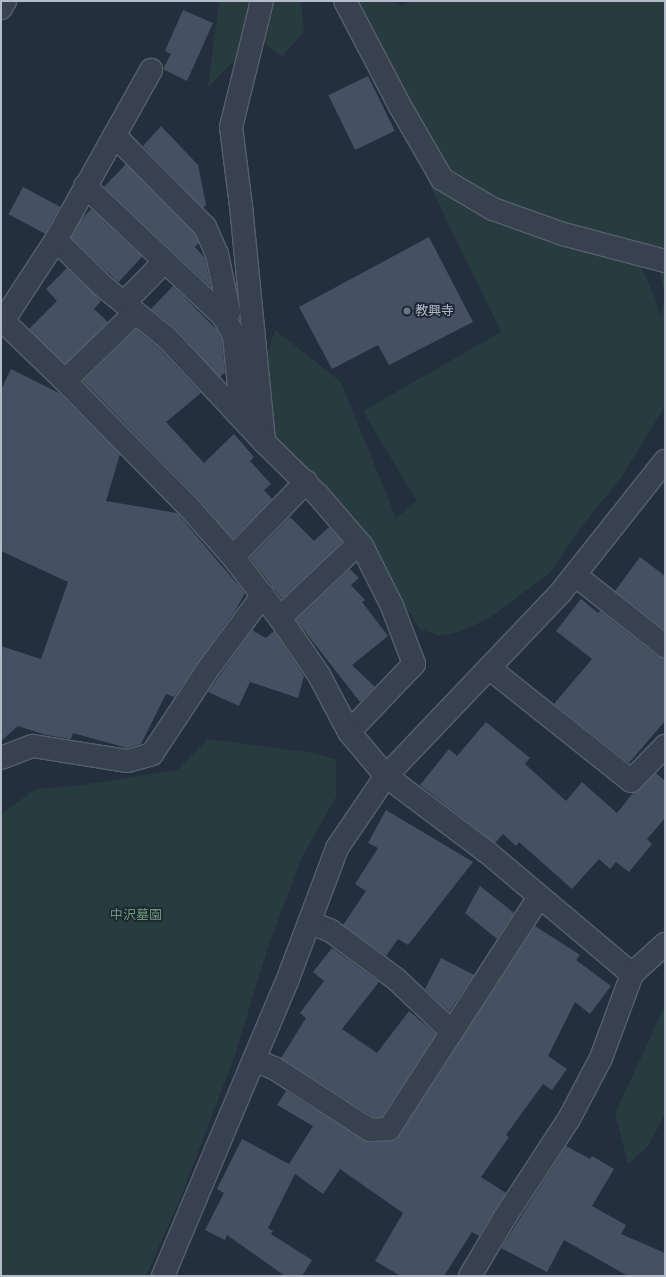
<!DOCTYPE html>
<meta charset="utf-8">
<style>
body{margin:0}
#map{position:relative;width:666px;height:1277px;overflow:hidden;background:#242f3e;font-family:"PT Sans","Noto Sans JP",sans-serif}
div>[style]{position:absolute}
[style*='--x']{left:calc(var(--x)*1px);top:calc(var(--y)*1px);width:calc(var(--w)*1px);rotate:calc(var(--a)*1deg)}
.green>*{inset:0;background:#263c3f}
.building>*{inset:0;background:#455162;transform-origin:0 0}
.roads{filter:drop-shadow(1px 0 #565f6c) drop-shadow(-1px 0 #565f6c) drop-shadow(0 1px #565f6c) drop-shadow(0 -1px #565f6c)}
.minor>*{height:22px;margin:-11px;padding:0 11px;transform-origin:11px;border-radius:11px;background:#38414e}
.dots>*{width:11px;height:11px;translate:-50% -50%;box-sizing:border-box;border:2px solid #1d2633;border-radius:50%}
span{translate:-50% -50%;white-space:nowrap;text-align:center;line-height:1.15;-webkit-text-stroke:3.5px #1d2633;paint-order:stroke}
.poi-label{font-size:13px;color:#b4bcc9}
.left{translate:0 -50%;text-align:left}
.park-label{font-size:13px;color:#6b9a76}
.frame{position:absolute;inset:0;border:2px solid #b4bcc9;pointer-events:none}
</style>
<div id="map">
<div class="green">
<i style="clip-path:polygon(219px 1px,301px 1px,304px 32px,282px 56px,247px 32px,234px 61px,208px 87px)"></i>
<i style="clip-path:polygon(354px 1px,394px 1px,401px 6px,409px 1px,665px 1px,665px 296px,654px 246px,632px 240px,631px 244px,656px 300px,659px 315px,665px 302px,665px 406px,623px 475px,575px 535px,552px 571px,488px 619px,458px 632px,440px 636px,420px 629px,396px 594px,249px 411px,275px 330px,341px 382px,396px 518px,417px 501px,363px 411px,501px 332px,407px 138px)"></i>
<i style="clip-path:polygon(208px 739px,308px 752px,336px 759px,336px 797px,302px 857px,268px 947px,235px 1055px,181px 1197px,146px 1276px,1px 1276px,1px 814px,36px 789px,81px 785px,177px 770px)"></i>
<i style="clip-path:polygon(665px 1006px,665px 1114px,649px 1145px,628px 1164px,615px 1113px)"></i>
</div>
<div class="building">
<i style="clip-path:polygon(183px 10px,213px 23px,187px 81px,163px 69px,171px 54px,165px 51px)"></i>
<i style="left:368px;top:76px;width:61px;height:44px;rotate:64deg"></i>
<i style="clip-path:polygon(161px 126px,198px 165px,206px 205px,203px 208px,143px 146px)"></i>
<i style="clip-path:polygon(126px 164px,195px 234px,199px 243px,195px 247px,205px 258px,211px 287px,104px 187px)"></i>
<i style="left:23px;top:187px;width:42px;height:31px;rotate:28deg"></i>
<i style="left:91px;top:209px;width:70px;height:35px;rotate:43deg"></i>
<i style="clip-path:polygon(429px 237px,473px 322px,389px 365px,378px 345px,332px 369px,299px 307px)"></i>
<i style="clip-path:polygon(67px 268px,101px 301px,94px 309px,108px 322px,65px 364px,29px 329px,57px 301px,46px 289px)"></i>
<i style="clip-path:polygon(173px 286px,217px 330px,222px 339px,225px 372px,220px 377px,177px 330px,151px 309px)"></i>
<i style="clip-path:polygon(136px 329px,159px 348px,201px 393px,166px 422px,204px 463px,234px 434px,254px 457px,250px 461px,271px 484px,264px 490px,272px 499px,233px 539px,196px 496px,83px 381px)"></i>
<i style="clip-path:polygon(11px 369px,59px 393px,120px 454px,106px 501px,177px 513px,245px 593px,235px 611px,174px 697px,166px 694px,141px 744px,127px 748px,73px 733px,71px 739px,46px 735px,18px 726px,1px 741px,1px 646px,41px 659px,68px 582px,1px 551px,1px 390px)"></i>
<i style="clip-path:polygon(290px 517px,314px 541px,329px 527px,342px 542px,282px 599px,250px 558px)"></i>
<i style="clip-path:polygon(640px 557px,665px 576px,665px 630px,615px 591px)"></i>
<i style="clip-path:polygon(350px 569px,359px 578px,351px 585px,365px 600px,362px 602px,388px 636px,352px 665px,375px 687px,360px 702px,296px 620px)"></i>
<i style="clip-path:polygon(581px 599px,598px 613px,600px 611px,657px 656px,665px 658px,665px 721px,629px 763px,554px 704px,592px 659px,556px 631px)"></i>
<i style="clip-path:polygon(252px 630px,266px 638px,274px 631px,304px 676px,298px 698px,250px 682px,239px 706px,208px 692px)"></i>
<i style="clip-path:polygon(486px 722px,530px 758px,525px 764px,566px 801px,582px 782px,617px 813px,633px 793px,656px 773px,665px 781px,665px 818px,647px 839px,652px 844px,629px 872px,616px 862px,610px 869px,599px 859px,572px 889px,519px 842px,516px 846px,503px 834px,495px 843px,420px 785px,449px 749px,457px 756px)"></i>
<i style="clip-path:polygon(386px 810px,473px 862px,408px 945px,398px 939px,386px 956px,343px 925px,366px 891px,355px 884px,378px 848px,368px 843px)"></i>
<i style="clip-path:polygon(480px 886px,514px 913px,497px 939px,465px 913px)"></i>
<i style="clip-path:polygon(535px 926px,580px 955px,576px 960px,611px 986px,590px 1014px,575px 1002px,548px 1056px,567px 1069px,552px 1090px,543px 1084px,506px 1135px,509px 1137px,481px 1177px,506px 1193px,479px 1236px,472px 1232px,444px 1276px,401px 1276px,375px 1261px,403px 1213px,340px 1169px,323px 1194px,295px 1174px,268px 1228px,273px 1231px,271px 1234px,312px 1260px,302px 1276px,285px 1276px,227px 1235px,225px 1240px,205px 1230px,224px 1193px,217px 1189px,242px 1139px,289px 1164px,313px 1126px,277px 1105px,286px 1091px,363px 1140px,371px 1142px,396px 1140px)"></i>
<i style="clip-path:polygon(332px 948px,379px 982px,342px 1029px,377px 1053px,409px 1011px,436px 1034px,382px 1117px,373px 1117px,281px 1058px,306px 1018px,300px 1013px,324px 981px,313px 972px)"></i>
<i style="clip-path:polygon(441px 958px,474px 975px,449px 1012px,425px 989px)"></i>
<i style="clip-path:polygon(566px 1146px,590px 1159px,592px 1156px,614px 1169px,592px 1206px,626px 1225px,621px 1234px,665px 1253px,665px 1276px,628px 1276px,564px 1240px,547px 1272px,501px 1248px)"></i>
</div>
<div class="roads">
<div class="minor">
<i style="--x:262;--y:1;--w:130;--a:103.8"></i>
<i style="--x:231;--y:127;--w:80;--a:82.8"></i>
<i style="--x:241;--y:206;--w:237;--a:84.4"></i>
<i style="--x:345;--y:1;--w:119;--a:62.4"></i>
<i style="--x:400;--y:106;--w:84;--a:60.1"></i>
<i style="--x:442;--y:179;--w:59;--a:30.5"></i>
<i style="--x:493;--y:209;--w:74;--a:19.7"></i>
<i style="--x:563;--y:234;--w:106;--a:14.8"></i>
<i style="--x:1;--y:8;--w:8;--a:-60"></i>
<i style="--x:85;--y:186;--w:190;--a:43.3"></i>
<i style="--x:223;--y:316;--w:7;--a:-34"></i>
<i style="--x:229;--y:312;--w:59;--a:-101.7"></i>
<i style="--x:217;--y:254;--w:30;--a:-114"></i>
<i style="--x:205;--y:227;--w:129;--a:-134.7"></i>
<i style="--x:56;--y:240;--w:66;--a:44.4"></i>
<i style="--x:103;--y:286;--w:84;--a:39.2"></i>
<i style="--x:168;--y:339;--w:141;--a:47"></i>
<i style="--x:264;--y:442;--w:76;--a:44.5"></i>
<i style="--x:318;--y:495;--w:67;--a:49.2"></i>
<i style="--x:362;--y:546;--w:67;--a:63.4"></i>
<i style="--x:392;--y:606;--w:62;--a:69.2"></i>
<i style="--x:414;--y:664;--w:94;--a:133.7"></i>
<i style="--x:124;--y:303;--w:57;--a:-45.7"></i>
<i style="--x:223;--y:316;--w:22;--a:60"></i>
<i style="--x:234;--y:335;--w:83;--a:84.5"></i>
<i style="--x:1;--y:319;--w:85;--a:44"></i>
<i style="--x:62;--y:378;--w:178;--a:45.5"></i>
<i style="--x:187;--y:505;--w:69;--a:48.5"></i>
<i style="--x:233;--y:557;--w:77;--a:52.4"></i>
<i style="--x:280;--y:618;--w:69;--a:55.6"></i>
<i style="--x:319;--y:675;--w:64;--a:62.2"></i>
<i style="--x:349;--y:732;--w:57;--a:49.9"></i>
<i style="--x:386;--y:776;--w:126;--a:37"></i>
<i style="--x:487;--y:852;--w:189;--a:40.1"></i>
<i style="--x:3;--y:321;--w:97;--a:-56.8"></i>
<i style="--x:56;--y:240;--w:195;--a:-60.8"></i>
<i style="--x:65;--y:381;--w:98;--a:-44.2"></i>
<i style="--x:233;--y:557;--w:105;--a:-45.8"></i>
<i style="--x:575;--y:575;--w:115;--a:38.3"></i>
<i style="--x:280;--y:618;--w:109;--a:-43.5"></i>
<i style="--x:489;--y:668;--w:181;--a:38.5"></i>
<i style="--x:631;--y:781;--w:49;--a:-45.8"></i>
<i style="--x:1;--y:758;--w:34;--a:-21"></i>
<i style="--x:33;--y:746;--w:96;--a:9"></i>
<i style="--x:128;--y:761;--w:25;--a:-16"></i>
<i style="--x:152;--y:754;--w:98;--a:-56.6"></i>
<i style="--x:206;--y:672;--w:96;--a:-53.5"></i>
<i style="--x:309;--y:922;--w:24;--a:22"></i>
<i style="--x:331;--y:931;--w:81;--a:36.4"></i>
<i style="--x:396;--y:979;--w:77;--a:43.4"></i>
<i style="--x:254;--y:1060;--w:22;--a:22"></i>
<i style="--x:274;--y:1068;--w:114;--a:32.9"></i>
<i style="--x:370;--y:1130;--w:19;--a:-3"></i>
<i style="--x:389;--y:1129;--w:276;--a:-57.1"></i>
<i style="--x:163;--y:1276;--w:317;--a:-67.2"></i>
<i style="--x:286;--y:984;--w:145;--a:-69.4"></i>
<i style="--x:337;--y:848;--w:87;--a:-55.8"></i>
<i style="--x:386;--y:776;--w:254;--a:-46.4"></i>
<i style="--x:561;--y:592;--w:167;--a:-51.6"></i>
<i style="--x:470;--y:1276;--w:69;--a:-59.3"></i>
<i style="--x:505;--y:1217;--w:117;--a:-56.9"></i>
<i style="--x:569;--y:1119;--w:69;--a:-62.3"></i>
<i style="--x:601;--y:1058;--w:90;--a:-69.7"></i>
<i style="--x:632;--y:974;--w:45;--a:-42.3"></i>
</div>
</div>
<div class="dots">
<i style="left:407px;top:311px;background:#6b7280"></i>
</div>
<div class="poi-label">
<span class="left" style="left:415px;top:311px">教興寺</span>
</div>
<div class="park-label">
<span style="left:136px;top:915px">中沢墓園</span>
</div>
<div class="frame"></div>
</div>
